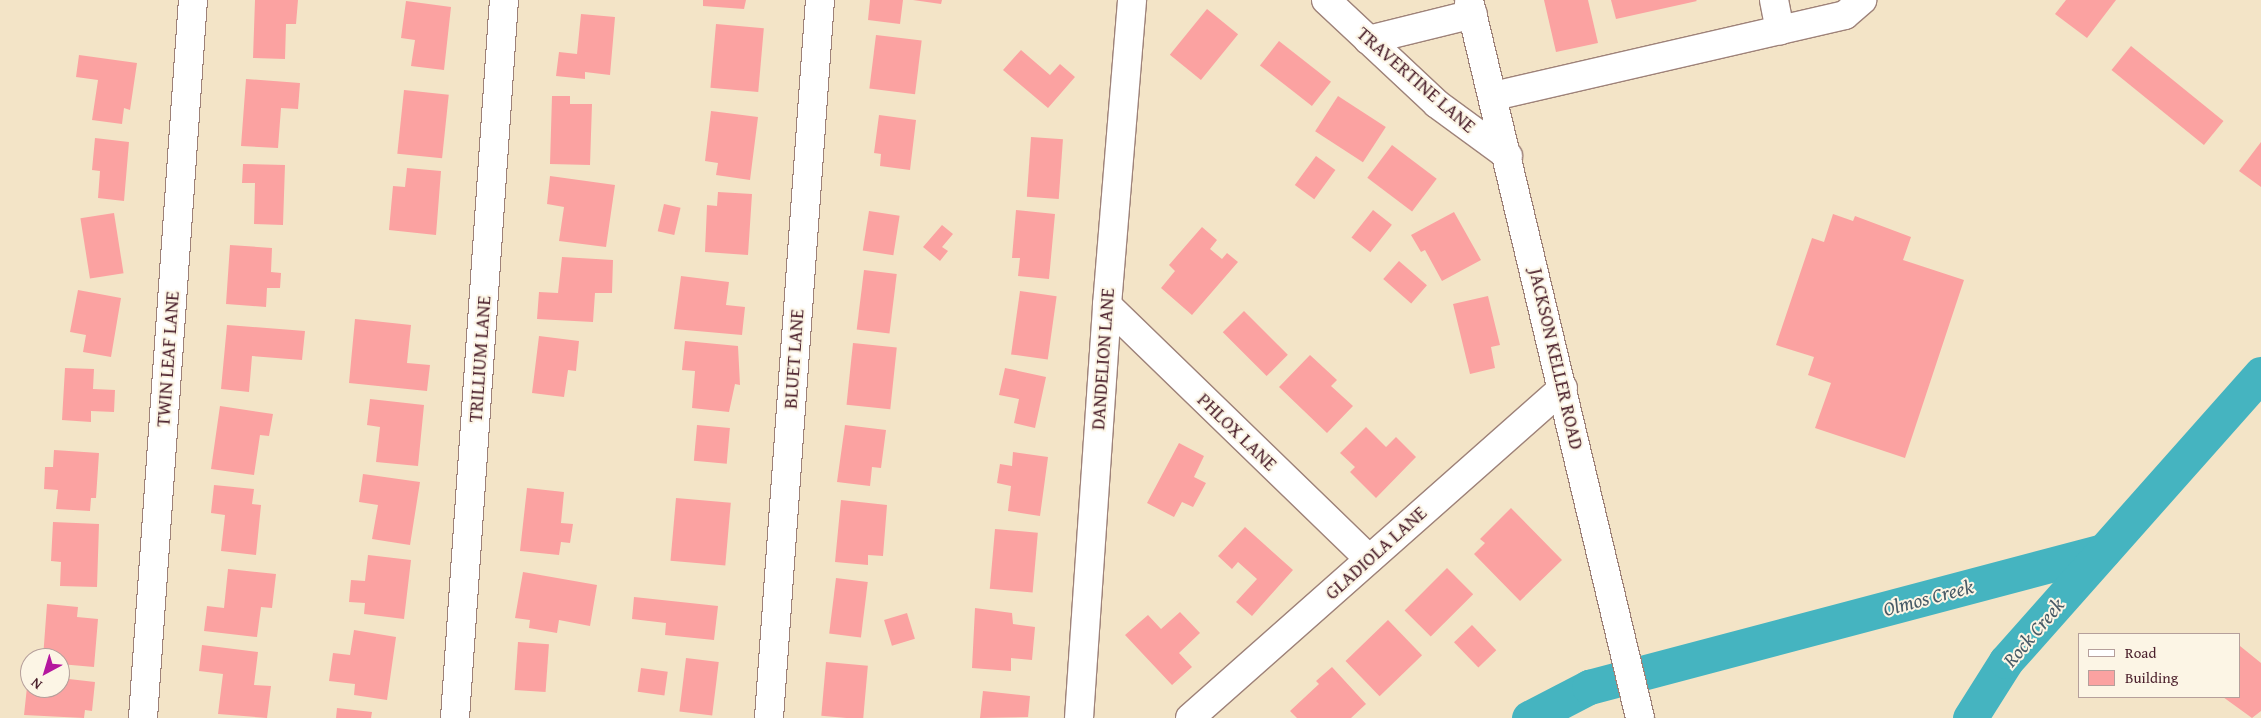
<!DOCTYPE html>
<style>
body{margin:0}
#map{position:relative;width:2261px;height:718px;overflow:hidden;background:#f3e4c7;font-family:"Gentium Book Plus",serif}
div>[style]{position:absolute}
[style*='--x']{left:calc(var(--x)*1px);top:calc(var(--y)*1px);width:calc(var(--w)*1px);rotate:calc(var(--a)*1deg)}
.river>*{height:35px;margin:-17.5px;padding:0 17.5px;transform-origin:17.5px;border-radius:17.5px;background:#45b4c0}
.building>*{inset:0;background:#fba2a1;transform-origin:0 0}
.roads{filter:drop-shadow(1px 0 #9e8279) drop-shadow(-1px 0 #9e8279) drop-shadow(0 1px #9e8279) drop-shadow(0 -1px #9e8279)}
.minor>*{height:28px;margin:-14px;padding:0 14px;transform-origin:14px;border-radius:14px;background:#fff}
.major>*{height:28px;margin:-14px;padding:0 14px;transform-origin:14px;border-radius:14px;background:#fff}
span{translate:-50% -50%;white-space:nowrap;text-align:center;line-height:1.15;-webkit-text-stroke:4px #fcf5e5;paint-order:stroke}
.street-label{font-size:19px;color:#4a1f2b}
.water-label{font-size:20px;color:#485b67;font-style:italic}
.legend{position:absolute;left:2078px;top:633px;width:162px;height:65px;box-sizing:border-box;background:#fcf5e5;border:1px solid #b59f9b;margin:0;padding:6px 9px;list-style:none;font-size:15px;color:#4a1f2b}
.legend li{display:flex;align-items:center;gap:10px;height:25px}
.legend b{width:25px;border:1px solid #b59f9b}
.north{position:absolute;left:20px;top:648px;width:50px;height:50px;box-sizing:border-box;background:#fcf5e5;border:1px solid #b59f9b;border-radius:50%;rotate:219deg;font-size:14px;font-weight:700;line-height:20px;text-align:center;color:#4a1f2b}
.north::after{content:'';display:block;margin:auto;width:18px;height:22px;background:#b5179e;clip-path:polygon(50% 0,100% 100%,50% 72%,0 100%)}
</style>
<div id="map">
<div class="river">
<i style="--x:1529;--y:718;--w:68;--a:-27.3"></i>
<i style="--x:1589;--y:687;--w:532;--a:-14.82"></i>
<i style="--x:1970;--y:718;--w:67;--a:-57.7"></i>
<i style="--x:2006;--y:661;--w:384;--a:-48.4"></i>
</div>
<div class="building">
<i style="clip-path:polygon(255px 0,298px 0,296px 24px,286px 24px,285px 59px,253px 58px)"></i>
<i style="clip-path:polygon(703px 0,746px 0,744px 9px,703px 6px)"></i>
<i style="clip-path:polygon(870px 0,903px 0,900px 24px,868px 20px)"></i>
<i style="clip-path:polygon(913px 0,942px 0,941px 4px)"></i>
<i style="clip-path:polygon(1544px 0,1588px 0,1598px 43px,1556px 52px)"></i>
<i style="clip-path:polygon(1611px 0,1696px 0,1697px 1px,1616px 19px)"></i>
<i style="clip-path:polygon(2066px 0,2116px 0,2087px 38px,2055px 14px)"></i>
<i style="clip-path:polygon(406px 1px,451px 7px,444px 70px,411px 66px,415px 40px,401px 38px)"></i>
<i style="left:1207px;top:9px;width:40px;height:59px;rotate:39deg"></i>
<i style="clip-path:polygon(581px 14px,615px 17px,610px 75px,585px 72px,585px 79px,556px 76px,559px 52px,577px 54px)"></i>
<i style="left:716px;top:24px;width:48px;height:64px;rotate:5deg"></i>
<i style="left:876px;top:35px;width:46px;height:54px;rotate:7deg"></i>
<i style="left:1279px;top:41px;width:66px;height:31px;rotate:38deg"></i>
<i style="left:2131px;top:46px;width:119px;height:31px;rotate:39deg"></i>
<i style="clip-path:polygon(1021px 50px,1050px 75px,1060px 64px,1075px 77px,1048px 108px,1003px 70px)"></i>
<i style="clip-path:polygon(79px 55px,137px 63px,130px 110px,124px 108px,122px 124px,92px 120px,98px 80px,76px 77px)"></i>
<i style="clip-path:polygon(246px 79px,300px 83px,298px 109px,281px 108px,278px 148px,241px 146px)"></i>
<i style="left:404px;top:90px;width:45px;height:64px;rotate:6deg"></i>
<i style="clip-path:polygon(552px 96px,570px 96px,570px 104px,592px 104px,590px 165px,550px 164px)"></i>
<i style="left:1338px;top:96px;width:57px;height:42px;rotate:33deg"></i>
<i style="clip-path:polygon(711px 111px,758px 117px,750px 180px,716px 175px,718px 163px,705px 161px)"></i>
<i style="clip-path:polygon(879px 115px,916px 120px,910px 170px,880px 166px,881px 154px,874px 153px)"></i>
<i style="left:1031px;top:137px;width:32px;height:60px;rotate:4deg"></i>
<i style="clip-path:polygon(95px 138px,129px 142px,124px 201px,98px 198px,100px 171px,92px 170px)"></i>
<i style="clip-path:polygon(2261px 142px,2261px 187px,2239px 171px)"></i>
<i style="left:1392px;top:145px;width:56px;height:41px;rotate:37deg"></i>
<i style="left:1316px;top:156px;width:24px;height:36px;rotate:36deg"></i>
<i style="clip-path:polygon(243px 164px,285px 165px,283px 225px,254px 224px,255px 183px,242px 183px)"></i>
<i style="clip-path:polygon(407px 168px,441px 171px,436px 235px,389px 230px,393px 186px,405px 187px)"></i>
<i style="clip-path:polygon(550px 176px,615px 185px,606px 247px,559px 241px,564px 207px,547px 204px)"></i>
<i style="clip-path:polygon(718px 192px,752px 194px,748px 255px,705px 252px,707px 205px,717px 206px)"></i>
<i style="left:664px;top:204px;width:17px;height:28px;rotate:13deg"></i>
<i style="clip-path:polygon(1016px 210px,1055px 214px,1049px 279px,1018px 276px,1020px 258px,1012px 258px)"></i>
<i style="left:1373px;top:210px;width:24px;height:35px;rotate:38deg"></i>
<i style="left:869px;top:211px;width:31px;height:40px;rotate:9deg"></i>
<i style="clip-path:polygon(1454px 212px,1481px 260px,1442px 281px,1425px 250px,1421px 252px,1411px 235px)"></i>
<i style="left:114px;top:213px;width:61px;height:34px;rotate:81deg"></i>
<i style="clip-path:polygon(1833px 214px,1853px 221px,1855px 216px,1911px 237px,1903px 260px,1964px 280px,1905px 458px,1815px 428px,1831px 383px,1808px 375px,1814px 357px,1776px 345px,1812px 238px,1824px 242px)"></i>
<i style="clip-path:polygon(942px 225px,953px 234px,942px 247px,948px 251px,940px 261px,923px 247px)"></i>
<i style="clip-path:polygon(1202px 227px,1217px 240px,1210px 249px,1222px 259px,1227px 253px,1238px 262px,1192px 315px,1161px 288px,1175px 271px,1169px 265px)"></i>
<i style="clip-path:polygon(230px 245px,272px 248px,271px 272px,281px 273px,280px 288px,267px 288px,266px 307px,226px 304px)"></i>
<i style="clip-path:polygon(562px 257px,613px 260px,612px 293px,595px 293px,593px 322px,537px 319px,539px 292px,558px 293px)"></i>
<i style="left:1399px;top:261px;width:37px;height:24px;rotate:41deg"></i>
<i style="left:864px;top:270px;width:33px;height:60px;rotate:7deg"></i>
<i style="clip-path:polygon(681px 276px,729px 282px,726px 305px,745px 307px,742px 335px,674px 329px)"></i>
<i style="clip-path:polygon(78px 290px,121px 298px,111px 357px,83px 352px,86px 335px,70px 332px)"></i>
<i style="left:1020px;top:291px;width:37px;height:64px;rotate:8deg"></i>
<i style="clip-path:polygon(1488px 296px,1500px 345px,1491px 347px,1495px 368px,1470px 374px,1453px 304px)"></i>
<i style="left:1244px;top:311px;width:62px;height:30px;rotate:45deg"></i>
<i style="clip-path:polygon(355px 319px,411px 325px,407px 363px,430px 365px,427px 391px,349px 383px)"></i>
<i style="clip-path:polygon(227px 325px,305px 331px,302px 360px,252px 356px,249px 392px,221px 389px)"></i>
<i style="clip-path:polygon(539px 336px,579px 341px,576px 371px,568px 370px,564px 397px,532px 393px)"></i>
<i style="clip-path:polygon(685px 341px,738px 346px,740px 385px,735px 384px,729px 412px,692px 408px,695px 371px,682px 370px)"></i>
<i style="left:853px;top:343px;width:44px;height:62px;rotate:6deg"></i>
<i style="clip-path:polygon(1310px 355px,1337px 380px,1331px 386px,1353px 406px,1327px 433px,1279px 387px)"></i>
<i style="clip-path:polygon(65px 368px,94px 369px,93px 389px,115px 390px,114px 412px,91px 411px,91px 422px,62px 420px)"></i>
<i style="clip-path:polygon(1005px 368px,1046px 377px,1035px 428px,1014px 423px,1019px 399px,999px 395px)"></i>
<i style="clip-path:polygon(370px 399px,424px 405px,418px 466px,376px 462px,380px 427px,367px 425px)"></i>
<i style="clip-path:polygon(220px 406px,273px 414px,269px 436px,260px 435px,254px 475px,211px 469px)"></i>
<i style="left:697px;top:425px;width:33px;height:36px;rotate:5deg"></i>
<i style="clip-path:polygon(845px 425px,886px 430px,881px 468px,872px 467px,870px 486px,837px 482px)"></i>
<i style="clip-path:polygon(1366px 427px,1386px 447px,1396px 437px,1416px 457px,1376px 498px,1350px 472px,1355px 467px,1340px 453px)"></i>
<i style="clip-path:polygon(1179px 443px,1204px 456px,1194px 477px,1206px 483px,1193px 507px,1182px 502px,1174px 517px,1147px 503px)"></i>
<i style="clip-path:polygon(54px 450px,99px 453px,96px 498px,91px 498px,90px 511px,56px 509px,58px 490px,44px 489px,45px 467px,53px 467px)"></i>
<i style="clip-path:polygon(1013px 452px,1048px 457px,1040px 516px,1008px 511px,1011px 486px,997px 483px,1000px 464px,1012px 466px)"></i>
<i style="clip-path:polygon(363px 474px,420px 482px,410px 545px,372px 539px,378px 505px,359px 502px)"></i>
<i style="clip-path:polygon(214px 485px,254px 489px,252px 504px,261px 505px,256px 555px,221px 551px,225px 515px,211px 513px)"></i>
<i style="clip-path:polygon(527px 488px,564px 492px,561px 523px,573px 524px,570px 543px,561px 542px,559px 555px,520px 551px)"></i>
<i style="left:676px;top:498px;width:55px;height:63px;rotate:5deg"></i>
<i style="clip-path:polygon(841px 500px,887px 505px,883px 556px,868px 555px,868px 565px,835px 562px)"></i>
<i style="clip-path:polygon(1511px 508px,1562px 560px,1520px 601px,1474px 554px,1485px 543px,1480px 539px)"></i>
<i style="clip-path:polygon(53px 522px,99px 524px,97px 587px,60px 586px,61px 562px,51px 561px)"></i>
<i style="clip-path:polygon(1245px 527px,1293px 570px,1252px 616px,1236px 602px,1257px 579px,1238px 562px,1232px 569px,1218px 556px)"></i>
<i style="left:995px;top:529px;width:43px;height:60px;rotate:5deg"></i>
<i style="clip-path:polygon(368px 555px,411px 560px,404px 619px,364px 614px,365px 603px,349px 602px,351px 580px,365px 581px)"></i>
<i style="left:1447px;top:568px;width:37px;height:60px;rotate:45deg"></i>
<i style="clip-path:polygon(228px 569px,276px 574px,272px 608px,261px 607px,257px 637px,204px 631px,207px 606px,224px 608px)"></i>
<i style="clip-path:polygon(523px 572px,597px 585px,590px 626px,559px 620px,557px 633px,529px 628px,530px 620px,515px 618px)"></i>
<i style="left:836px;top:578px;width:32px;height:56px;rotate:7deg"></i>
<i style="clip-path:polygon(634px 597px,718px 606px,714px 640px,665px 635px,666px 623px,632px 619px)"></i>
<i style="clip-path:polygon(47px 604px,78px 607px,77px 617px,98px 619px,94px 667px,60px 664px,60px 658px,43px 658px)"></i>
<i style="clip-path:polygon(975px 608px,1012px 613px,1013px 624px,1035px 627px,1032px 660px,1011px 658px,1011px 671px,972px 668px)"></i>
<i style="clip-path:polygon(1180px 612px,1200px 633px,1179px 653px,1192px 667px,1172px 685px,1125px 635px,1148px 615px,1161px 629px)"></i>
<i style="left:907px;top:613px;width:27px;height:24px;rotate:73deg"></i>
<i style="left:1388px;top:620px;width:49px;height:59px;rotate:46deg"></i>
<i style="left:1472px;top:625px;width:35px;height:25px;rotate:46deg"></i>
<i style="clip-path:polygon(354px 630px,396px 637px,387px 700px,354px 695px,355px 684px,329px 681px,333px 653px,350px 655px)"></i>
<i style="left:518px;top:642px;width:31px;height:48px;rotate:4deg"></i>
<i style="clip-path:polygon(202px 645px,258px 652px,254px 685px,271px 686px,267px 718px,218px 714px,223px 674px,199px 671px)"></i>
<i style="clip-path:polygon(2240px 646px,2261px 663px,2261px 711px,2252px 718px,2223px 697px,2240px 697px)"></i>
<i style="left:686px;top:658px;width:33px;height:54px;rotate:7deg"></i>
<i style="left:826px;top:662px;width:42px;height:54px;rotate:5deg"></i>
<i style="clip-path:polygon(1332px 667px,1366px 704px,1351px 718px,1297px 718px,1290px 711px,1319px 684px,1316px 681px)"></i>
<i style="left:641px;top:668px;width:27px;height:24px;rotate:8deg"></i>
<i style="clip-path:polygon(60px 678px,95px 682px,92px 711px,85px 710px,84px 718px,24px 715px,27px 687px,60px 688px)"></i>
<i style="clip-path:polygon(983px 691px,1030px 696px,1028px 717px,980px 718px)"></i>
<i style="clip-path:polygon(337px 708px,372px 712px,371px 718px,336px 718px)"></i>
</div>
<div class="roads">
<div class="minor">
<i style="--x:1326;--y:0;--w:152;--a:43.1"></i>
<i style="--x:1437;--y:104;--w:88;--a:36.2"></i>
<i style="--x:1774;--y:0;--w:31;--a:79"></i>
<i style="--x:1368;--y:40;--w:108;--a:-13.9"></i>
<i style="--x:1494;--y:96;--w:360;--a:-13"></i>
<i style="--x:1845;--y:15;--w:23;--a:-41"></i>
<i style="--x:1107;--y:305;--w:365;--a:44.1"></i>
<i style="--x:143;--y:718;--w:720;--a:-86.02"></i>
<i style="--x:455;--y:718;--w:720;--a:-86.1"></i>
<i style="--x:769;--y:718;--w:720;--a:-85.94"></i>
<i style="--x:1079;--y:718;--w:414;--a:-86.1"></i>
<i style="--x:1107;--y:305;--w:306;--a:-85.3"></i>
<i style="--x:1190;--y:718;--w:498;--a:-41.5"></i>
</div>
<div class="major">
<i style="--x:1469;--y:0;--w:738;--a:76.6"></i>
</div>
</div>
<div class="street-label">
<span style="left:1416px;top:80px;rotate:41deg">TRAVERTINE LANE</span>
<span style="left:168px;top:359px;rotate:-86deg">TWIN LEAF LANE</span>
<span style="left:480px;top:359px;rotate:-86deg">TRILLIUM LANE</span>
<span style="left:794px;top:359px;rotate:-86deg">BLUET LANE</span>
<span style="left:1103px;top:359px;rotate:-86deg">DANDELION LANE</span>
<span style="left:1556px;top:359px;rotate:77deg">JACKSON KELLER ROAD</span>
<span style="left:1237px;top:432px;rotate:44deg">PHLOX LANE</span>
<span style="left:1376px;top:553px;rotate:-42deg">GLADIOLA LANE</span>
</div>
<div class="water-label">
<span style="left:1928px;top:597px;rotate:-15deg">Olmos Creek</span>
<span style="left:2033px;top:632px;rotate:-50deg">Rock Creek</span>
</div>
<ul class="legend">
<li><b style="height:6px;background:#fff"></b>Road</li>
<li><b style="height:14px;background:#fba2a1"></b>Building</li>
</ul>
<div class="north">N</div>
</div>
